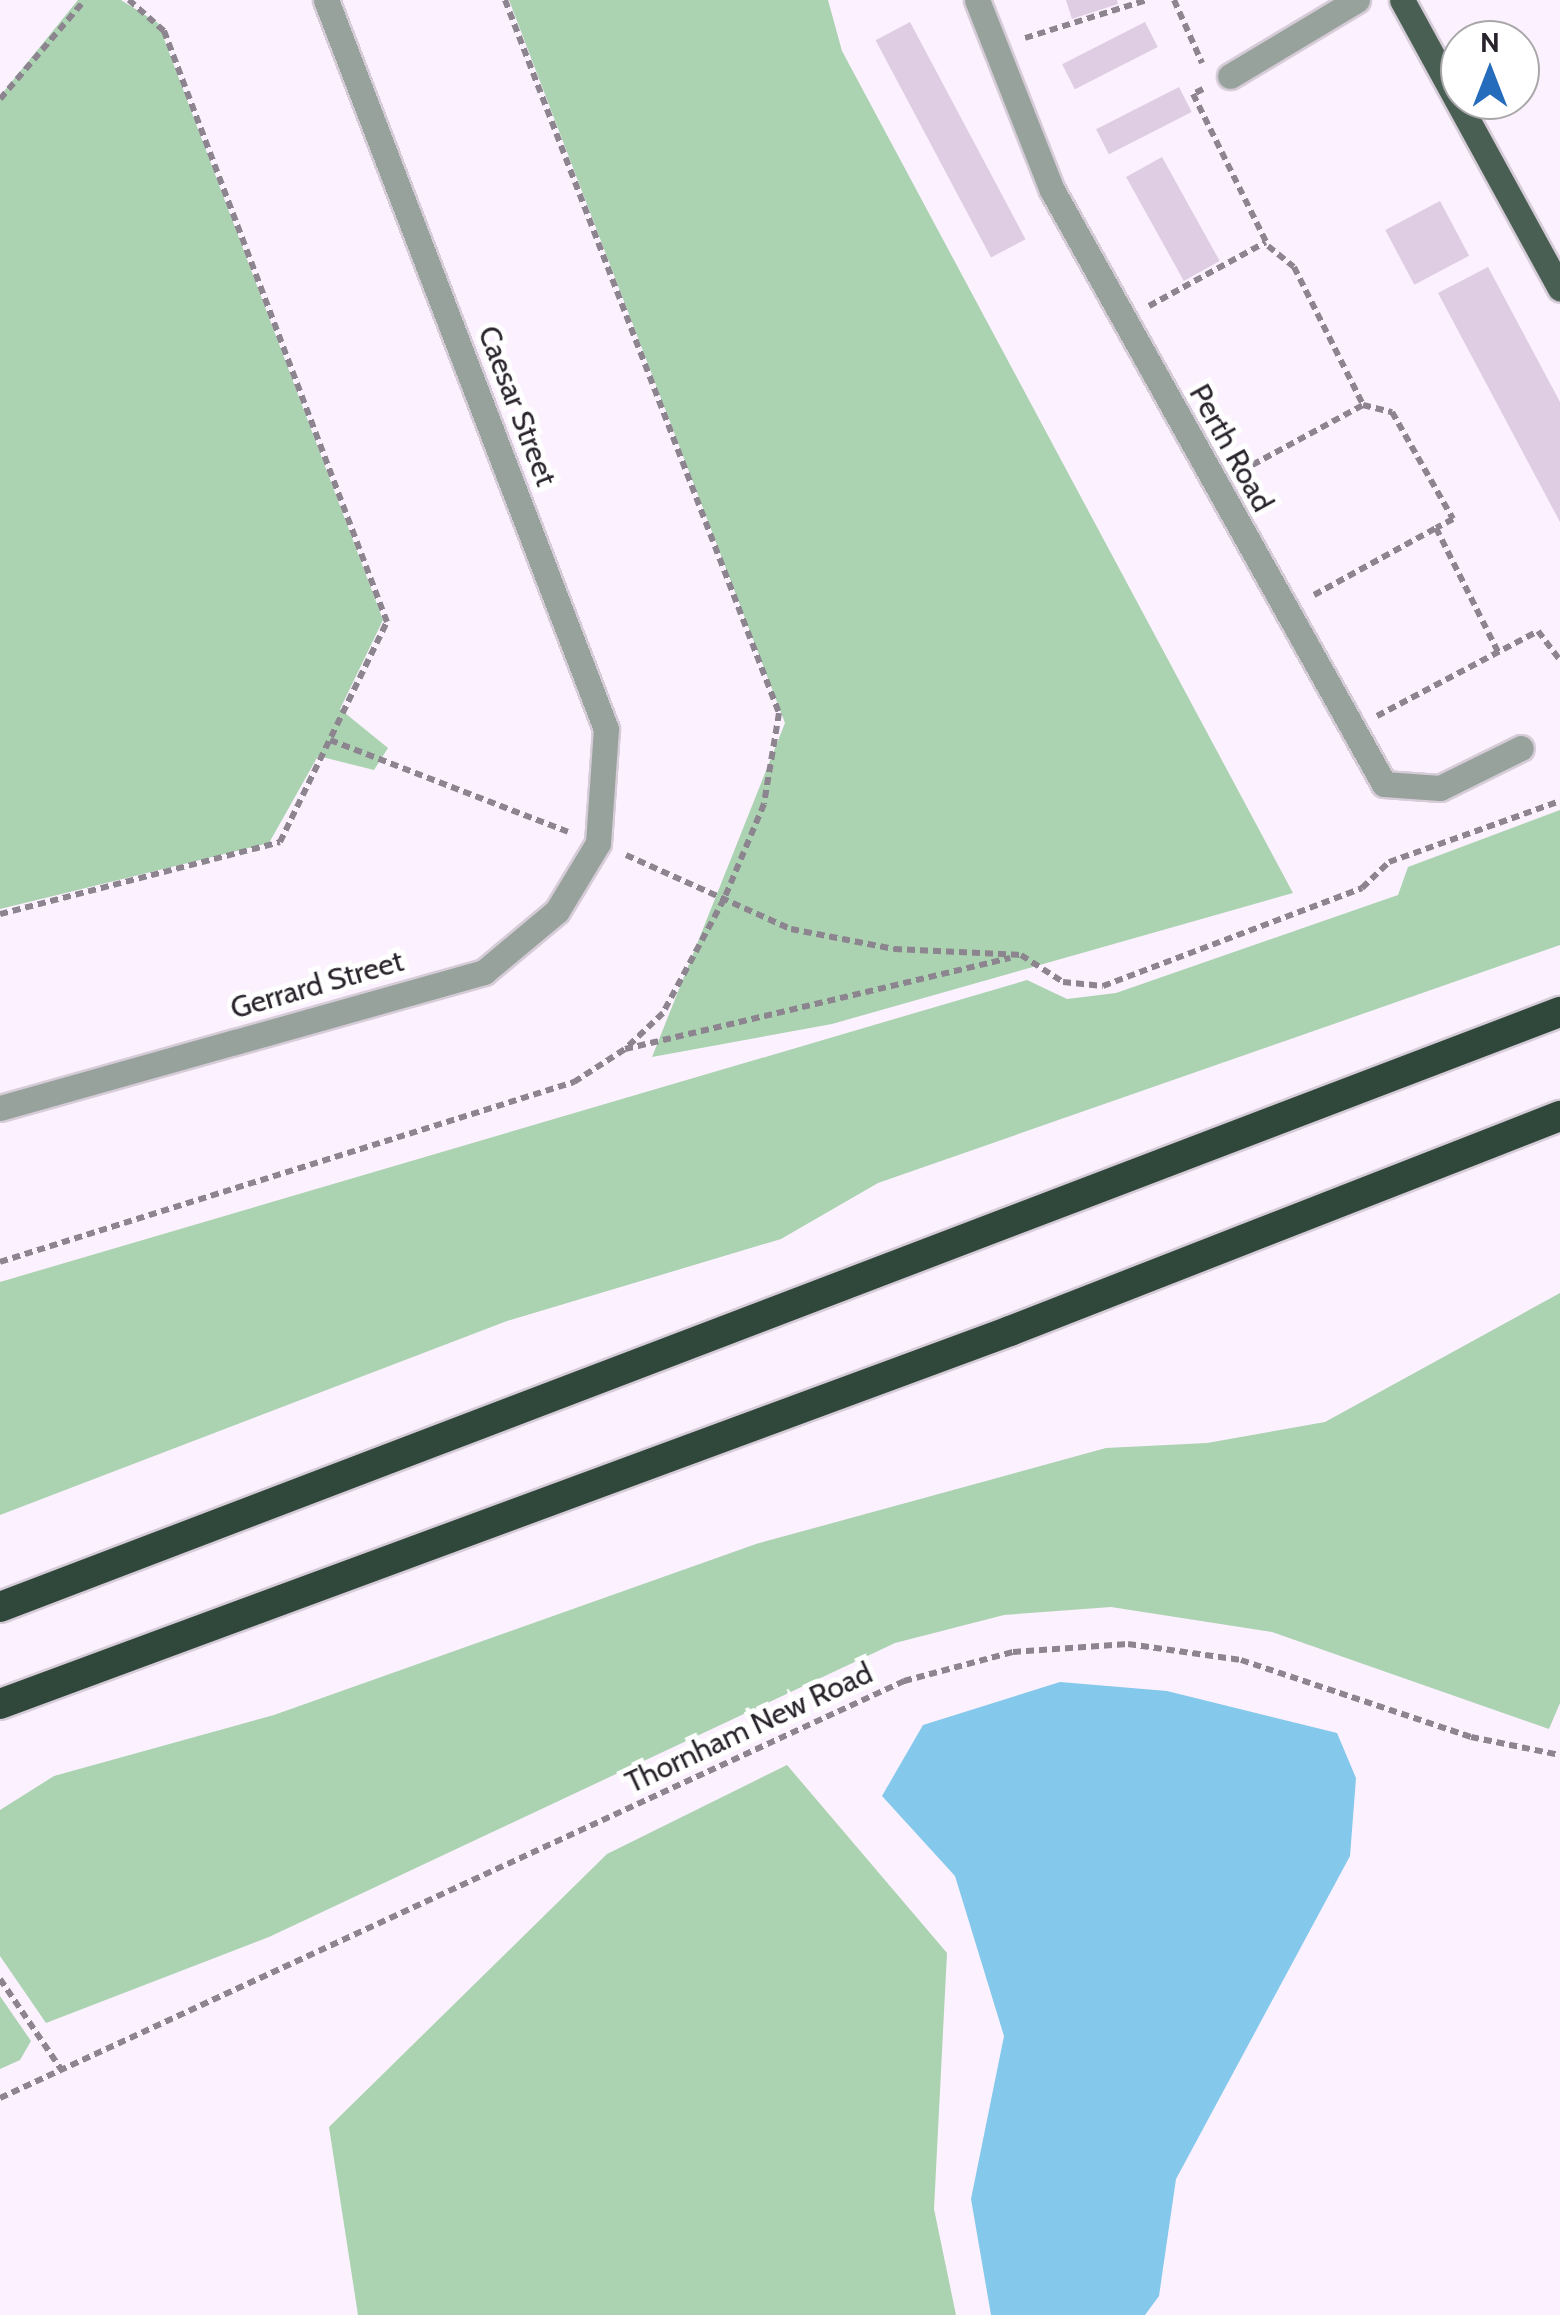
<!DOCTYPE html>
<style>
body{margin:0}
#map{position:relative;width:1560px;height:2315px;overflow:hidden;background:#fcf1fe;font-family:Cabin,sans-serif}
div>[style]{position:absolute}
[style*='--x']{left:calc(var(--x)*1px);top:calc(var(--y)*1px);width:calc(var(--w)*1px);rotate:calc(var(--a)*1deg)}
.green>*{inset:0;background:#abd2b1}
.water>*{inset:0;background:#84c8eb}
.building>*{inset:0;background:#dfcde3;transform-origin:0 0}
.path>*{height:6px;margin-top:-3px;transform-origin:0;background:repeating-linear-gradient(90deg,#8c848e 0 8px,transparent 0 13px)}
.roads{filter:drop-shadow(2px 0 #d6ccd8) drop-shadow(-2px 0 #d6ccd8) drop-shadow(0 2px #d6ccd8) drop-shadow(0 -2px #d6ccd8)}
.minor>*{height:25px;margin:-12.5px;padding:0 12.5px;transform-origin:12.5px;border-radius:12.5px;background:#97a29c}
.major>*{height:25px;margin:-12.5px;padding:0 12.5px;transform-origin:12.5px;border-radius:12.5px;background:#4a5f54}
.highway>*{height:30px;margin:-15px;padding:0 15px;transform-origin:15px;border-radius:15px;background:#30473b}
span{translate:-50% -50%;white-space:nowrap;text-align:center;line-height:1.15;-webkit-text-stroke:10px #fff;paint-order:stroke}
.street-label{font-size:30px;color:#29232b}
.north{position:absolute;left:1440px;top:20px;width:100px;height:100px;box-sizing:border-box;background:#fff;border:2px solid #a9a7aa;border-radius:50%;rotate:0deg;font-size:28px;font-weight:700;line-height:40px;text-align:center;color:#29232b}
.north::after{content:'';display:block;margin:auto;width:35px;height:45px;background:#256cbc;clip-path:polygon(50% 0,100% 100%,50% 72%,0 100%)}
</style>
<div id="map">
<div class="green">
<i style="clip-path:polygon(78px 0,121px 0,158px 23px,383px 620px,340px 709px,388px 748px,374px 770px,318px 756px,269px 843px,0 909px,0 96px)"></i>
<i style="clip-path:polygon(509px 0,828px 0,842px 51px,1293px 893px,832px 1024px,652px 1057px,785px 723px)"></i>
<i style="clip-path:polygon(1560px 810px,1560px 945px,878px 1183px,781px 1239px,507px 1321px,0 1515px,0 1282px,1027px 980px,1067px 999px,1116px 993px,1398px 895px,1408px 867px)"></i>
<i style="clip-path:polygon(1560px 1293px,1560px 1703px,1549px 1729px,1272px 1632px,1111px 1607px,1004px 1615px,895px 1643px,269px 1937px,46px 2023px,0 1956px,0 1810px,54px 1776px,274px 1715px,756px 1544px,1106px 1448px,1207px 1443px,1325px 1422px)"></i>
<i style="clip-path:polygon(787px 1765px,947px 1953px,934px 2209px,956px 2315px,358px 2315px,329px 2127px,607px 1854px)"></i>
<i style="clip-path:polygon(0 1996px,31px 2041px,20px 2060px,0 2069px)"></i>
</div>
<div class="water">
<i style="clip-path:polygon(1060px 1682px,1167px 1691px,1337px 1733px,1356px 1778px,1350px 1856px,1176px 2179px,1159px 2296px,1145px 2315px,991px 2315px,971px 2199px,1004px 2036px,955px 1876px,882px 1796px,923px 1725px)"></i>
</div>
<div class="building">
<i style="clip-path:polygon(1066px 0,1117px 0,1118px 4px,1072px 19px)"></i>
<i style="left:910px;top:22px;width:246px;height:39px;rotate:62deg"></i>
<i style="left:1145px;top:22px;width:28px;height:93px;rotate:63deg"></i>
<i style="left:1179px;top:87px;width:28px;height:93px;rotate:63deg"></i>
<i style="left:1162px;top:157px;width:119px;height:41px;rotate:61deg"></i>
<i style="left:1440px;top:201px;width:62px;height:62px;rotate:62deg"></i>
<i style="clip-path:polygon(1488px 267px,1560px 402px,1560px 522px,1438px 293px)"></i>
</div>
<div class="path">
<i style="--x:505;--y:0;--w:764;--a:68.98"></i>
<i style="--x:779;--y:713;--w:92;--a:99.4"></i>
<i style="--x:764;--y:804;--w:103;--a:112.8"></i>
<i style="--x:724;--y:899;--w:129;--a:118.2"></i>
<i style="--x:663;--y:1013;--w:52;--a:136.5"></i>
<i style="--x:1174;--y:0;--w:69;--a:66"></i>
<i style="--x:1025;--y:38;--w:128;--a:-17.3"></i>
<i style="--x:1203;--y:89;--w:11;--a:153"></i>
<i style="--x:1193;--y:94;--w:169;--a:63.7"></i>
<i style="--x:1268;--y:246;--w:33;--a:39"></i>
<i style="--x:1294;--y:267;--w:154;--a:63.4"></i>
<i style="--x:1363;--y:405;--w:30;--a:14"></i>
<i style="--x:1392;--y:412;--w:123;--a:60.3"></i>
<i style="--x:1453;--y:519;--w:19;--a:152"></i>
<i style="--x:1436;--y:528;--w:139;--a:63.4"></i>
<i style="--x:0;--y:99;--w:130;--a:-49.4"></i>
<i style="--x:1149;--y:306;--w:133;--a:-28.7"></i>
<i style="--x:1241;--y:471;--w:139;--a:-28.4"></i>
<i style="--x:1314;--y:595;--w:139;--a:-28.8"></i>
<i style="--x:1377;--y:716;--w:182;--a:-27.8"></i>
<i style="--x:1538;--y:631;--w:36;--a:53"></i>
<i style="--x:330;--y:740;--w:255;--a:21.1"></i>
<i style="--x:626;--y:855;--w:181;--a:24.2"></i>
<i style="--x:791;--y:929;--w:105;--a:11"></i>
<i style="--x:894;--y:949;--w:127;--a:2.7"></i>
<i style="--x:1021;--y:955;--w:50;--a:32.7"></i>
<i style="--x:1063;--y:982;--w:40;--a:5.7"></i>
<i style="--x:1103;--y:986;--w:277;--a:-20.7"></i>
<i style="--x:1362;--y:888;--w:37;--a:-44"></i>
<i style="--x:1389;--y:862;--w:182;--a:-19.6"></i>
<i style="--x:0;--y:914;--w:289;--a:-14.4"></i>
<i style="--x:280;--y:842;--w:245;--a:-64.1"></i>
<i style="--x:387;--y:622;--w:632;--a:-110.67"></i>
<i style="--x:164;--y:31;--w:47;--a:-138.5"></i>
<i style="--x:0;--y:1262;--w:602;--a:-17.41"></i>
<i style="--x:574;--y:1082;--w:61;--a:-32.9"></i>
<i style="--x:625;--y:1049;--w:396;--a:-13.3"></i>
<i style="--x:0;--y:1979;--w:109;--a:55.9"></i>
<i style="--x:0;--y:2098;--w:996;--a:-24.76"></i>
<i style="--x:904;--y:1681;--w:113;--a:-14.9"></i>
<i style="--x:1013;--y:1652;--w:115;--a:-4"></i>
<i style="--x:1128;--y:1644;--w:114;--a:8.1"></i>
<i style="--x:1241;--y:1660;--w:243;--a:18.5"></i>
<i style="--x:1471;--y:1737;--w:91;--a:11.4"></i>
</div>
<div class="roads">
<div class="minor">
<i style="--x:977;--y:0;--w:204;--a:68.5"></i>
<i style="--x:1052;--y:190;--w:680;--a:60.8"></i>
<i style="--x:1384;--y:784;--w:56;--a:4.1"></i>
<i style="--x:1440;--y:788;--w:90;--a:-26.3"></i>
<i style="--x:1230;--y:76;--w:148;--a:-30.9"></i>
<i style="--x:0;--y:1108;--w:503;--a:-15.69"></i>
<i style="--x:484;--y:972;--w:95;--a:-39.9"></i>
<i style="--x:557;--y:911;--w:79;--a:-58.9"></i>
<i style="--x:598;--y:843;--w:114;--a:-86"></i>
<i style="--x:606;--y:729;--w:781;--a:-111.01"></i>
</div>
<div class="major">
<i style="--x:1402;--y:0;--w:329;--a:61.3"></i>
</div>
<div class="highway">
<i style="--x:0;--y:1607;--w:1670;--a:-20.88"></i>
<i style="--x:0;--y:1704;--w:1077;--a:-20.27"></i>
<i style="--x:1010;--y:1331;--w:591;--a:-21.35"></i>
</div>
</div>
<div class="street-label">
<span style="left:517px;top:406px;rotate:69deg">Caesar Street</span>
<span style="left:1231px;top:448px;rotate:61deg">Perth Road</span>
<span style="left:317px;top:985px;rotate:-16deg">Gerrard Street</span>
<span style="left:749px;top:1728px;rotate:-25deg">Thornham New Road</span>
</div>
<div class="north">N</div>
</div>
